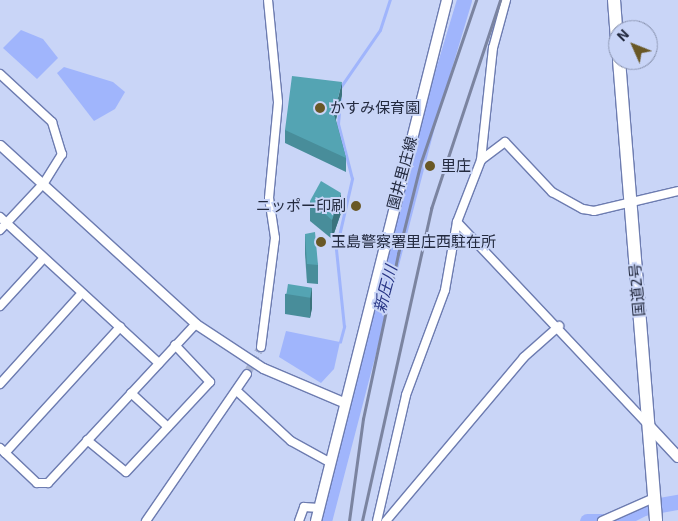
<!DOCTYPE html>
<meta charset="utf-8">
<style>
body{margin:0}
#map{position:relative;width:678px;height:521px;overflow:hidden;background:#c9d5f7;font-family:"Exo 2","Noto Sans JP",sans-serif}
div>[style]{position:absolute}
[style*='--x']{left:calc(var(--x)*1px);top:calc(var(--y)*1px);width:calc(var(--w)*1px);rotate:calc(var(--a)*1deg)}
.water>*{inset:0;background:#a0b5fc}
.stream>*{height:2.5px;margin:-1.25px;padding:0 1.25px;transform-origin:1.25px;border-radius:1.25px;background:#a0b5fc}
.river>*{height:15px;margin:-7.5px;padding:0 7.5px;transform-origin:7.5px;border-radius:7.5px;background:#a0b5fc}
.minor-tunnel>*{height:8px;margin-top:-4px;transform-origin:0;background:repeating-linear-gradient(90deg,#a8b3d2 0 8px,transparent 0 12px)}
.roads{filter:drop-shadow(1px 0 #6d7cb0) drop-shadow(-1px 0 #6d7cb0) drop-shadow(0 1px #6d7cb0) drop-shadow(0 -1px #6d7cb0)}
.minor>*{height:8px;margin:-4px;padding:0 4px;transform-origin:4px;border-radius:4px;background:#fff}
.tertiary>*{height:9px;margin:-4.5px;padding:0 4.5px;transform-origin:4.5px;border-radius:4.5px;background:#fff}
.secondary>*{height:10px;margin:-5px;padding:0 5px;transform-origin:5px;border-radius:5px;background:#fff}
.trunk>*{height:12px;margin:-6px;padding:0 6px;transform-origin:6px;border-radius:6px;background:#fff}
.rail>*{height:2.5px;margin:-1.25px;padding:0 1.25px;transform-origin:1.25px;border-radius:1.25px;background:#7b84a0}
.wall>*{inset:0;background:#488d9a}
.shaded-wall>*{inset:0;background:#3b737d}
.building>*{inset:0;background:#54a4b3;transform-origin:0 0}
.dots>*{width:14px;height:14px;translate:-50% -50%;box-sizing:border-box;border:2px solid #c9d5f7;border-radius:50%}
span{translate:-50% -50%;white-space:nowrap;text-align:center;line-height:1.15;-webkit-text-stroke:4px #c9d5f7;paint-order:stroke}
.poi-label{font-size:15px;color:#232a3f}
.left{translate:0 -50%;text-align:left}
.right{translate:-100% -50%;text-align:right}
.street-label{font-size:15px;color:#232a3f}
.water-label{font-size:16px;color:#273585;font-style:italic}
.north{position:absolute;left:608px;top:20px;width:50px;height:50px;box-sizing:border-box;background:#c9d5f7;border:1px solid #8791ad;border-radius:50%;rotate:314deg;font-size:14px;font-weight:700;line-height:20px;text-align:center;color:#232a3f}
.north::after{content:'';display:block;margin:auto;width:18px;height:22px;background:#695826;clip-path:polygon(50% 0,100% 100%,50% 72%,0 100%)}
</style>
<div id="map">
<div class="water">
<i style="clip-path:polygon(21px 30px,43px 39px,58px 58px,37px 79px,3px 48px)"></i>
<i style="clip-path:polygon(64px 67px,113px 82px,125px 92px,115px 109px,94px 121px,57px 73px)"></i>
<i style="clip-path:polygon(286px 331px,340px 342px,334px 369px,321px 383px,279px 357px)"></i>
</div>
<div class="stream">
<i style="--x:340;--y:88;--w:70;--a:-55.4"></i>
<i style="--x:380;--y:30;--w:32;--a:-72"></i>
<i style="--x:340;--y:342;--w:16;--a:-75"></i>
<i style="--x:344;--y:327;--w:78;--a:-95.9"></i>
<i style="--x:336;--y:249;--w:72;--a:-77.1"></i>
<i style="--x:352;--y:179;--w:57;--a:-104.3"></i>
<i style="--x:338;--y:124;--w:25;--a:-85"></i>
</div>
<div class="river">
<i style="--x:324;--y:521;--w:425;--a:-75.4"></i>
<i style="--x:431;--y:110;--w:115;--a:-73.3"></i>
<i style="--x:587;--y:521;--w:31;--a:0"></i>
<i style="--x:618;--y:521;--w:28;--a:-27"></i>
<i style="--x:643;--y:508;--w:36;--a:-10"></i>
</div>
<div class="minor-tunnel">
<i style="--x:247;--y:374;--w:30;--a:-63"></i>
</div>
<div class="roads">
<div class="minor">
<i style="--x:0;--y:74;--w:71;--a:42.7"></i>
<i style="--x:52;--y:122;--w:34;--a:73"></i>
<i style="--x:62;--y:154;--w:36;--a:122"></i>
<i style="--x:43;--y:184;--w:63;--a:133.1"></i>
<i style="--x:481;--y:160;--w:30;--a:-37"></i>
<i style="--x:505;--y:142;--w:69;--a:46.8"></i>
<i style="--x:552;--y:192;--w:35;--a:29"></i>
<i style="--x:583;--y:209;--w:11;--a:10"></i>
<i style="--x:594;--y:211;--w:86;--a:-13.4"></i>
<i style="--x:0;--y:217;--w:216;--a:42.6"></i>
<i style="--x:457;--y:222;--w:279;--a:46.7"></i>
<i style="--x:0;--y:306;--w:65;--a:-47.5"></i>
<i style="--x:261;--y:347;--w:110;--a:-82.7"></i>
<i style="--x:275;--y:238;--w:40;--a:-98.5"></i>
<i style="--x:269;--y:198;--w:96;--a:-84.6"></i>
<i style="--x:278;--y:102;--w:102;--a:-95.6"></i>
<i style="--x:0;--y:384;--w:122;--a:-48"></i>
<i style="--x:238;--y:392;--w:72;--a:42.8"></i>
<i style="--x:291;--y:441;--w:43;--a:28.9"></i>
<i style="--x:131;--y:393;--w:50;--a:42.6"></i>
<i style="--x:87;--y:440;--w:50;--a:39.4"></i>
<i style="--x:126;--y:472;--w:123;--a:-47"></i>
<i style="--x:210;--y:382;--w:51;--a:-133.4"></i>
<i style="--x:0;--y:448;--w:51;--a:43.4"></i>
<i style="--x:37;--y:483;--w:11;--a:0"></i>
<i style="--x:48;--y:483;--w:217;--a:-47.1"></i>
<i style="--x:5;--y:453;--w:171;--a:-47.6"></i>
<i style="--x:146;--y:521;--w:178;--a:-55.5"></i>
<i style="--x:299;--y:521;--w:15;--a:-70"></i>
<i style="--x:304;--y:507;--w:15;--a:4"></i>
<i style="--x:377;--y:521;--w:129;--a:-77"></i>
<i style="--x:406;--y:395;--w:112;--a:-69.6"></i>
<i style="--x:445;--y:290;--w:69;--a:-80"></i>
<i style="--x:457;--y:222;--w:66;--a:-68.8"></i>
<i style="--x:481;--y:160;--w:113;--a:-83.9"></i>
<i style="--x:493;--y:48;--w:50;--a:-74.8"></i>
<i style="--x:386;--y:521;--w:214;--a:-49.9"></i>
<i style="--x:524;--y:357;--w:47;--a:-41.5"></i>
<i style="--x:602;--y:521;--w:57;--a:-23.9"></i>
</div>
<div class="tertiary">
<i style="--x:0;--y:145;--w:265;--a:42.4"></i>
<i style="--x:196;--y:324;--w:80;--a:33.3"></i>
<i style="--x:263;--y:368;--w:87;--a:23"></i>
</div>
<div class="secondary">
<i style="--x:650;--y:427;--w:41;--a:47"></i>
<i style="--x:316;--y:521;--w:537;--a:-75.89"></i>
</div>
<div class="trunk">
<i style="--x:614;--y:0;--w:53;--a:85.7"></i>
<i style="--x:619;--y:60;--w:462;--a:85.4"></i>
</div>
</div>
<div class="rail">
<i style="--x:349;--y:521;--w:103;--a:-82.2"></i>
<i style="--x:363;--y:419;--w:169;--a:-78"></i>
<i style="--x:398;--y:254;--w:95;--a:-76"></i>
<i style="--x:421;--y:162;--w:171;--a:-71.2"></i>
<i style="--x:362;--y:521;--w:320;--a:-77.5"></i>
<i style="--x:431;--y:209;--w:220;--a:-71.7"></i>
</div>
<div class="wall">
<i style="clip-path:polygon(342px 95px,336px 120px,346px 158px,346px 172px,285px 143px,285px 130px)"></i>
<i style="clip-path:polygon(310px 201px,341px 213px,332px 239px,310px 221px)"></i>
<i style="clip-path:polygon(305px 234px,318px 265px,318px 284px,307px 283px,305px 254px)"></i>
<i style="clip-path:polygon(312px 288px,312px 308px,310px 318px,285px 314px,285px 294px)"></i>
</div>
<div class="shaded-wall">
<i style="clip-path:polygon(342px 82px,342px 95px,334px 127px,334px 114px)"></i>
<i style="clip-path:polygon(341px 193px,341px 213px,332px 239px,332px 220px)"></i>
<i style="clip-path:polygon(312px 288px,312px 308px,310px 318px,310px 299px)"></i>
</div>
<div class="building">
<i style="clip-path:polygon(292px 76px,342px 82px,334px 114px,346px 158px,285px 130px)"></i>
<i style="clip-path:polygon(321px 181px,341px 193px,332px 220px,310px 201px)"></i>
<i style="clip-path:polygon(315px 232px,318px 265px,307px 264px,305px 234px)"></i>
<i style="left:288px;top:284px;width:24px;height:10px;rotate:9deg"></i>
</div>
<div class="dots">
<i style="left:320px;top:108px;background:#695826"></i>
<i style="left:430px;top:166px;background:#695826"></i>
<i style="left:356px;top:206px;background:#695826"></i>
<i style="left:321px;top:242px;background:#695826"></i>
</div>
<div class="poi-label">
<span class="left" style="left:330px;top:108px">かすみ保育園</span>
<span class="left" style="left:441px;top:166px">里庄</span>
<span class="right" style="left:346px;top:206px">ニッポー印刷</span>
<span class="left" style="left:331px;top:242px">玉島警察署里庄西駐在所</span>
</div>
<div class="street-label">
<span style="left:402px;top:173px;rotate:-75deg">園井里庄線</span>
<span style="left:637px;top:290px;rotate:-95deg">国道2号</span>
</div>
<div class="water-label">
<span style="left:385px;top:289px;rotate:-75deg">新圧川</span>
</div>
<div class="north">N</div>
</div>
